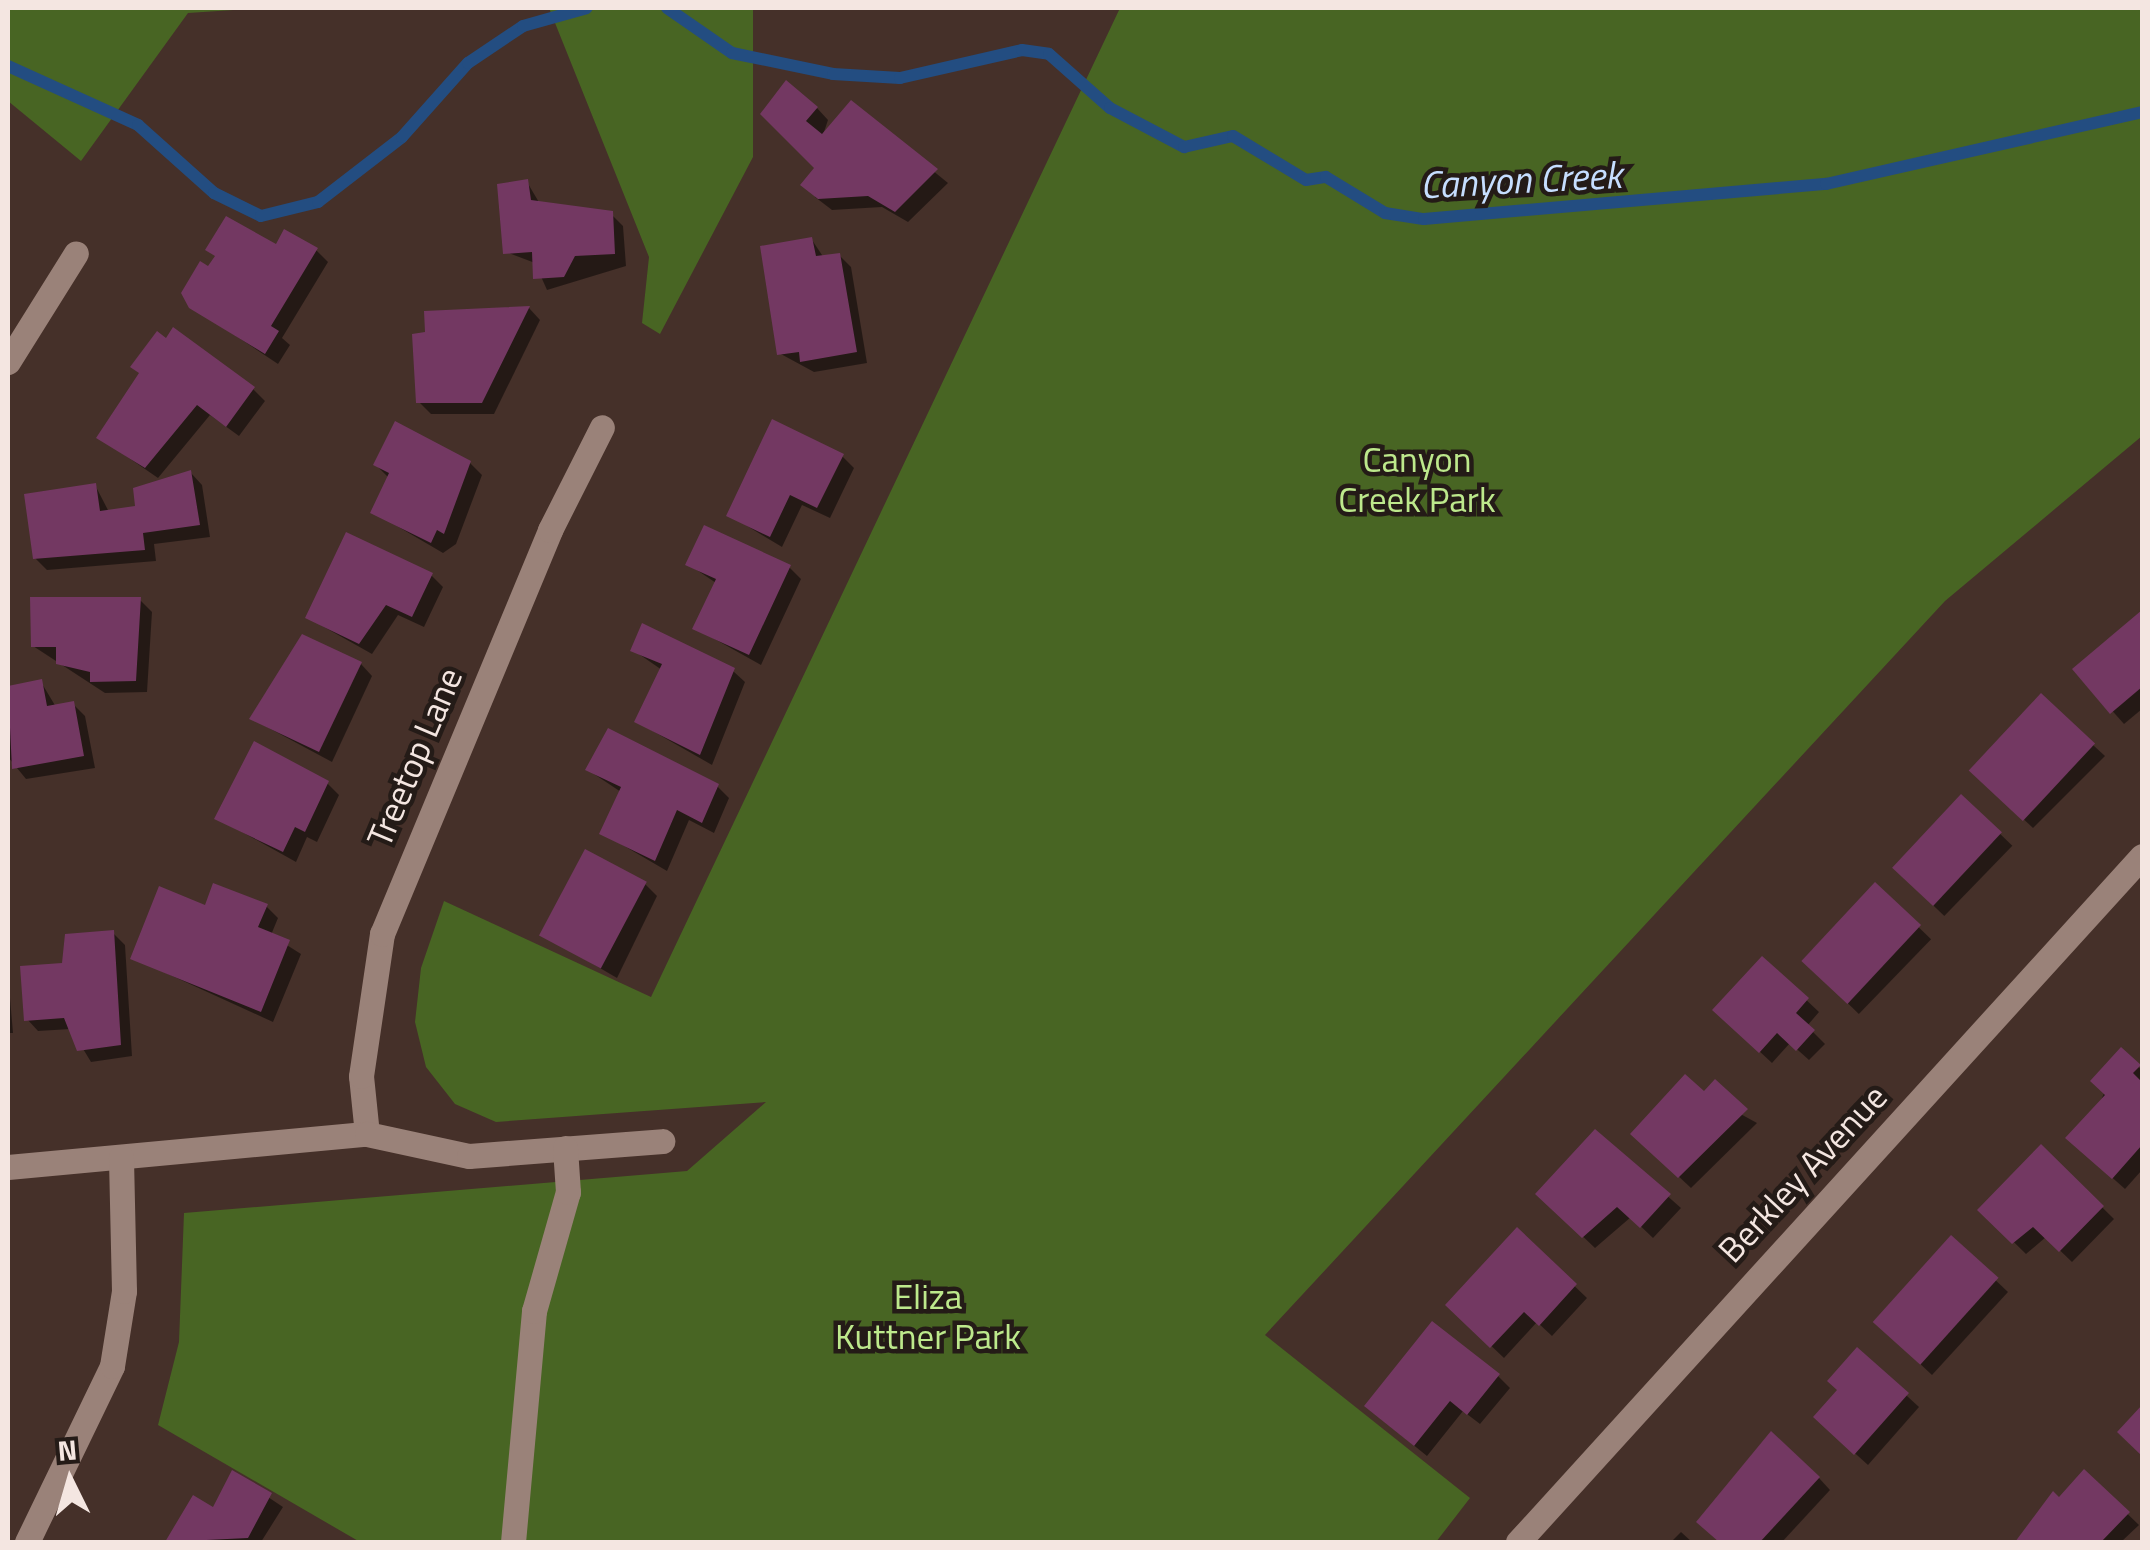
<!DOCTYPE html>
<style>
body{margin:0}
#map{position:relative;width:2150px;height:1550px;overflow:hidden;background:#453029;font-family:"Titillium Web",sans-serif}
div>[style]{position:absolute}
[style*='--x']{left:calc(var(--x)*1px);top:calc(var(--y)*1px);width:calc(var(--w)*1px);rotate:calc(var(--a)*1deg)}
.green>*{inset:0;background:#486523}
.shadow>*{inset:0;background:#0007;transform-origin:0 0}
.stream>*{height:12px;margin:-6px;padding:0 6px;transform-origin:6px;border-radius:6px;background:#234d81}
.building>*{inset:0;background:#733862;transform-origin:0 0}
.minor>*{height:25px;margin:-12.5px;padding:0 12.5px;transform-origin:12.5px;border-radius:12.5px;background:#9a8279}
span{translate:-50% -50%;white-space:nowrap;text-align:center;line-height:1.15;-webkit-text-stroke:9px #241b17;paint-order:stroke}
.park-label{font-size:35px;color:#bde98c}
.street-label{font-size:35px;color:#f4e6e1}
.water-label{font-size:38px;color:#c6deff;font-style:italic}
.frame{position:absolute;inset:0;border:10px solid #f4e6e1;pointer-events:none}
.north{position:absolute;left:20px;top:1430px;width:100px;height:100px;-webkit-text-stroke:8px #241b17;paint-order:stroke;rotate:355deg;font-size:28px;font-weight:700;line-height:40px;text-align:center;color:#f4e6e1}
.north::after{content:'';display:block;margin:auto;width:35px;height:45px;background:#f4e6e1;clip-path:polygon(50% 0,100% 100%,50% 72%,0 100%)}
</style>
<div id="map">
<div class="green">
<i style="clip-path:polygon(8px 8px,263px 8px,188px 13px,81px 161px,8px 101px)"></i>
<i style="clip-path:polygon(549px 8px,753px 8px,753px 157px,660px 334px,642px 323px,649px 257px)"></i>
<i style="clip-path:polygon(1120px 8px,2142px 8px,2142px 436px,1945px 601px,1265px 1335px,1470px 1498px,1436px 1542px,360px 1542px,158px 1425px,179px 1342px,184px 1213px,687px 1171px,766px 1102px,496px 1122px,455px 1104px,426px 1067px,415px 1022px,421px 968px,444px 901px,651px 997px)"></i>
</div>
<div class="shadow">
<i style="clip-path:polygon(851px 104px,948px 183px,908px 222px,882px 207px,832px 210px,815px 197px,817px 168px,764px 114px,817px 108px,828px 120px,822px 138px)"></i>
<i style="clip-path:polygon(527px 182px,540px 204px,611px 214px,623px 226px,626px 266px,547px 290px,535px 263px,506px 252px)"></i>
<i style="clip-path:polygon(812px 240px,824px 258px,839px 255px,851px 267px,867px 363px,814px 372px,779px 353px)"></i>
<i style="clip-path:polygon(316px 250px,328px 262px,282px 338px,290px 345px,278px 364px,191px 306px,209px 270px)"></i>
<i style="clip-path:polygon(529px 308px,540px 320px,494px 414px,431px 414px,419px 402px,427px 335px)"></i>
<i style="clip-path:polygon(141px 374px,253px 389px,265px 401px,239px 436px,210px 415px,158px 478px,100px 438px)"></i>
<i style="clip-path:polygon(842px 456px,854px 468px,830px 518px,802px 505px,782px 547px,729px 515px)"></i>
<i style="clip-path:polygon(470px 463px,482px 475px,456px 544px,443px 553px,373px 512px,389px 478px,376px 465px)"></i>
<i style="clip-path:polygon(191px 473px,202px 485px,210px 537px,154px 544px,156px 561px,47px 570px,35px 558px,95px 485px,109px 512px,138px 508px)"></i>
<i style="clip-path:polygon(688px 564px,789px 567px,801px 579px,761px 665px,695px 628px,716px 583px)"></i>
<i style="clip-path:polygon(431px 575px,443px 587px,424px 627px,398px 615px,372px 654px,308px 618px)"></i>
<i style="clip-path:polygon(140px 600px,152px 612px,147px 692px,105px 693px,33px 646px)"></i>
<i style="clip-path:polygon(2142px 614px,2142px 709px,2124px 724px,2076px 670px)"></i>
<i style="clip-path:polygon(633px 650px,733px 671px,745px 682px,712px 765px,637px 722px,662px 670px)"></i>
<i style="clip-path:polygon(361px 664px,372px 676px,332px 762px,252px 719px)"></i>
<i style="clip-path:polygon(41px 682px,56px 707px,73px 704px,85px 716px,95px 768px,26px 779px,8px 757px,8px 688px)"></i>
<i style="clip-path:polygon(2093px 745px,2105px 756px,2033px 828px,1972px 771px)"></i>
<i style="clip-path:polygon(588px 770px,717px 786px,729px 798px,714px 833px,689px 820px,667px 871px,602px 833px,621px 792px)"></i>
<i style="clip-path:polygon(327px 783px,339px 795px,317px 842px,307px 837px,296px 862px,217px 818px)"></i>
<i style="left:1962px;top:797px;width:70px;height:98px;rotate:44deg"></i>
<i style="clip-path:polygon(645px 884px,657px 896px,617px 978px,545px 936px)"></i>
<i style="left:1875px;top:885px;width:78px;height:104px;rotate:44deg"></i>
<i style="clip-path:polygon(266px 906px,278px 918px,271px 935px,301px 954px,273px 1022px,133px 958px,206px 908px)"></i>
<i style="clip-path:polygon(113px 933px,125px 945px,132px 1056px,91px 1062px,71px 1029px,38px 1031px,27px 1019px,64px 965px)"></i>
<i style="clip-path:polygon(1763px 959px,1819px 1012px,1807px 1026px,1825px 1044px,1809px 1060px,1790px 1043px,1772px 1063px,1728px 1022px)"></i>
<i style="clip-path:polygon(8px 975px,13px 1033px,8px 1033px)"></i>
<i style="clip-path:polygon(2121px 1051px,2142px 1070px,2142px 1170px,2125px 1189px,2081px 1150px)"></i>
<i style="clip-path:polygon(1704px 1094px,1757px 1123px,1691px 1188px,1645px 1145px)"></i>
<i style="clip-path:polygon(1595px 1132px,1681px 1208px,1653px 1238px,1631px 1217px,1595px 1248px,1538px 1194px)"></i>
<i style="clip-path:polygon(2041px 1147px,2114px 1219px,2072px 1262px,2046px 1237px,2026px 1254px,1981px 1210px)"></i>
<i style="clip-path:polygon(1517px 1231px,1587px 1298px,1552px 1336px,1537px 1322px,1504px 1358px,1448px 1305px)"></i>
<i style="clip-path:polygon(1951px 1238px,2008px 1292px,1932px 1375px,1887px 1333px)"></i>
<i style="clip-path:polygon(1858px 1351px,1919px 1407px,1868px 1465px,1828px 1429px)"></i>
<i style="clip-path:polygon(1498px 1376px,1510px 1388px,1480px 1424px,1463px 1411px,1427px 1456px,1380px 1418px)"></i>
<i style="clip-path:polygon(2084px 1472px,2139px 1525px,2121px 1542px,2017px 1542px,2053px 1495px,2059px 1501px)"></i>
<i style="clip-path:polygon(233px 1474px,283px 1507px,261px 1542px,168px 1542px,194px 1499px,214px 1510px)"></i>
<i style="clip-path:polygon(1819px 1478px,1830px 1490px,1782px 1542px,1722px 1542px,1700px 1522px)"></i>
<i style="clip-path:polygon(1681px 1532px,1692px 1542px,1671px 1542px)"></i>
</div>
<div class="stream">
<i style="--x:667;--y:8;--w:79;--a:34.7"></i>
<i style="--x:732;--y:53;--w:103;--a:11.7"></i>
<i style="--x:833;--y:74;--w:67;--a:3.4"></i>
<i style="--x:900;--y:78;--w:125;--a:-12.9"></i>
<i style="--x:1022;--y:50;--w:27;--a:8"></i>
<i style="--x:1049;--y:54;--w:81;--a:41.5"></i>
<i style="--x:1110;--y:108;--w:84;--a:27.8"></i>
<i style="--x:1184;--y:147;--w:50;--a:-12.7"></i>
<i style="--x:1233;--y:136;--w:85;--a:31.1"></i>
<i style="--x:1306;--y:180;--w:20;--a:-9"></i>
<i style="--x:1326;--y:177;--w:69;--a:31.4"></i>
<i style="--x:1385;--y:213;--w:39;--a:9"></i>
<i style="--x:1424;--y:219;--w:404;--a:-5"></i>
<i style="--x:1826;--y:184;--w:324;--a:-12.8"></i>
<i style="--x:8;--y:66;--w:143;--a:24.4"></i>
<i style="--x:138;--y:125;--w:102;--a:41.8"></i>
<i style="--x:214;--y:193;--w:52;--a:26.1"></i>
<i style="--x:261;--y:216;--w:59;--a:-13.8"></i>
<i style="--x:318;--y:202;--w:106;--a:-37.7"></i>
<i style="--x:402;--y:137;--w:99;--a:-48.3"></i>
<i style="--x:468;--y:63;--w:66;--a:-33.9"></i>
<i style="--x:523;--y:26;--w:66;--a:-15.7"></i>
</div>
<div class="building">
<i style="clip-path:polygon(786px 80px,818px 107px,806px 121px,822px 134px,851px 100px,938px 169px,895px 212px,868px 196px,818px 199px,800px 185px,814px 168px,760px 114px)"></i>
<i style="clip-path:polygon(528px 179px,531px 200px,613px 211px,615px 254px,575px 256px,564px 277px,533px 279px,532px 252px,503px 254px,497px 184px)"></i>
<i style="clip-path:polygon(226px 216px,276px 244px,284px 229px,318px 248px,271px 326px,279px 331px,265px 354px,189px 308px,181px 293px,200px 261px,208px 266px,215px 256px,205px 250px)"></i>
<i style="clip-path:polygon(812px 237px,816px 256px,840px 253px,857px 352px,800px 362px,799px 352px,777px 355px,760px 246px)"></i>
<i style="clip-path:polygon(530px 306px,482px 403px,416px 403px,412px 334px,425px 332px,424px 311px)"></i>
<i style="clip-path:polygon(173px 327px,255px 387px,226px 427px,197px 405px,145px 468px,96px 438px,139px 373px,130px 367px,157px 331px,166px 338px)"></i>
<i style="clip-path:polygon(772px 419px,844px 454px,817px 508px,790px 495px,770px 537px,726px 516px)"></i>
<i style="clip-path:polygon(395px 421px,471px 461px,444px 534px,437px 530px,431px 543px,370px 513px,389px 473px,373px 465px)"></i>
<i style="clip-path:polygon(191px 470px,200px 525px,143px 533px,145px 550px,33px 559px,24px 494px,96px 483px,100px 511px,135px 506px,133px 488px)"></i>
<i style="clip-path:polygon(704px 525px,791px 565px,749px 655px,692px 629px,716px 579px,685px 565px)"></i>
<i style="clip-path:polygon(346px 532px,433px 573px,412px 617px,386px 605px,359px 644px,305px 618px)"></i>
<i style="clip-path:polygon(30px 597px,141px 597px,136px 681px,90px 682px,90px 672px,56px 664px,56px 647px,31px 647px)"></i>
<i style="clip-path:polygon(2142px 610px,2142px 687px,2110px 714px,2072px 669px)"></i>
<i style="clip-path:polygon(642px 623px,735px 668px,700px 755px,634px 722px,662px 664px,630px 651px)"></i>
<i style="clip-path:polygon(302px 634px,362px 662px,319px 752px,249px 719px)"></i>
<i style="clip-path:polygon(42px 679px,47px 706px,74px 701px,84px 756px,12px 769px,8px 686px)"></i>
<i style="left:2041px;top:693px;width:74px;height:106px;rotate:43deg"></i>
<i style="clip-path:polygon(608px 728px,719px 784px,702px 823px,677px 810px,655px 861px,599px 834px,621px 787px,585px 770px)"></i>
<i style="clip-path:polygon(254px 741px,329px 781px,305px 832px,295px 827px,283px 852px,214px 819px)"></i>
<i style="left:1961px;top:794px;width:56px;height:101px;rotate:43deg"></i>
<i style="left:585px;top:849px;width:70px;height:98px;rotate:28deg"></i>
<i style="left:1875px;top:882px;width:63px;height:108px;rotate:43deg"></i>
<i style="clip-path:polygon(213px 883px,268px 904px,258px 927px,290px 940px,261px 1012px,130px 959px,159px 886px,205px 905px)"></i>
<i style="clip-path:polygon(114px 930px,121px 1045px,77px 1051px,64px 1018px,24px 1021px,20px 966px,62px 963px,65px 934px)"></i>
<i style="clip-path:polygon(1762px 956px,1809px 998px,1796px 1013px,1815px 1030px,1796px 1051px,1777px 1033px,1759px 1053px,1712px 1010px)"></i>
<i style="clip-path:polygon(2121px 1047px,2141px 1065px,2133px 1073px,2142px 1082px,2142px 1145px,2112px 1179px,2065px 1138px,2105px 1095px,2090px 1081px)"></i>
<i style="clip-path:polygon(1685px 1074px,1704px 1091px,1715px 1079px,1748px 1109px,1678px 1178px,1630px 1134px)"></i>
<i style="clip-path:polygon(1595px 1129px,1671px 1194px,1640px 1228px,1617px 1207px,1582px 1238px,1535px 1194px)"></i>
<i style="clip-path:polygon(2041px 1144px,2104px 1206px,2059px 1252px,2033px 1227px,2012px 1244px,1977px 1210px)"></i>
<i style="clip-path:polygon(1517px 1227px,1577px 1284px,1539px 1326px,1524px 1312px,1490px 1348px,1445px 1305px)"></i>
<i style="left:1951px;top:1235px;width:64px;height:117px;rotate:42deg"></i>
<i style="clip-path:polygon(1432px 1321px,1500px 1374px,1467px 1415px,1450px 1401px,1414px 1446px,1364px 1406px)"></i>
<i style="clip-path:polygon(1857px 1347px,1909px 1393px,1854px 1455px,1813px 1417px,1837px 1390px,1827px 1381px)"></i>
<i style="clip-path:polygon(2142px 1405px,2142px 1456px,2117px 1432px)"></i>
<i style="clip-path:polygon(1771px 1431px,1820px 1477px,1760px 1542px,1719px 1542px,1696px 1522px)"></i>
<i style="clip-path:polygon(2084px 1469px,2130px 1512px,2101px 1542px,2015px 1542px,2053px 1491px,2059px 1497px)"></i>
<i style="clip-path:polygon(232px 1470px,272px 1493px,248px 1538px,165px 1542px,193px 1495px,213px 1507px)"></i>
</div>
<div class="minor">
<i style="--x:8;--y:362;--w:128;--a:-58"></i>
<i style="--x:367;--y:1134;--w:58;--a:-95.9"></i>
<i style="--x:361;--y:1076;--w:144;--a:-81.6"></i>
<i style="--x:382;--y:934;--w:438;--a:-67.4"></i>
<i style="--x:550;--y:530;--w:115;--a:-63.2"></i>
<i style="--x:8;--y:1167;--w:361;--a:-5.3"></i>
<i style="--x:367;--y:1134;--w:104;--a:12.2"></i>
<i style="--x:469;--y:1156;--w:194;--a:-4.4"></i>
<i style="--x:27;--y:1542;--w:195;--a:-64.2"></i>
<i style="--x:112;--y:1366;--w:76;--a:-80.9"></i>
<i style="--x:124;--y:1291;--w:134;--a:-91.3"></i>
<i style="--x:513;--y:1542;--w:232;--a:-84.8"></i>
<i style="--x:534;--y:1311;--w:124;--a:-74.1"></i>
<i style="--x:568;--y:1192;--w:44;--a:-93.9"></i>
<i style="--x:1518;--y:1542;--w:927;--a:-47.71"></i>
</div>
<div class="park-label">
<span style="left:1417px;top:479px">Canyon<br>Creek Park</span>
<span style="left:928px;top:1316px">Eliza<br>Kuttner Park</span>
</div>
<div class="street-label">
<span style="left:414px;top:757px;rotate:-67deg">Treetop Lane</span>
<span style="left:1802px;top:1173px;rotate:-47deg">Berkley Avenue</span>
</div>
<div class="water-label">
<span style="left:1521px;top:180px;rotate:-3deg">Canyon Creek</span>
</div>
<div class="frame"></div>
<div class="north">N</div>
</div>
